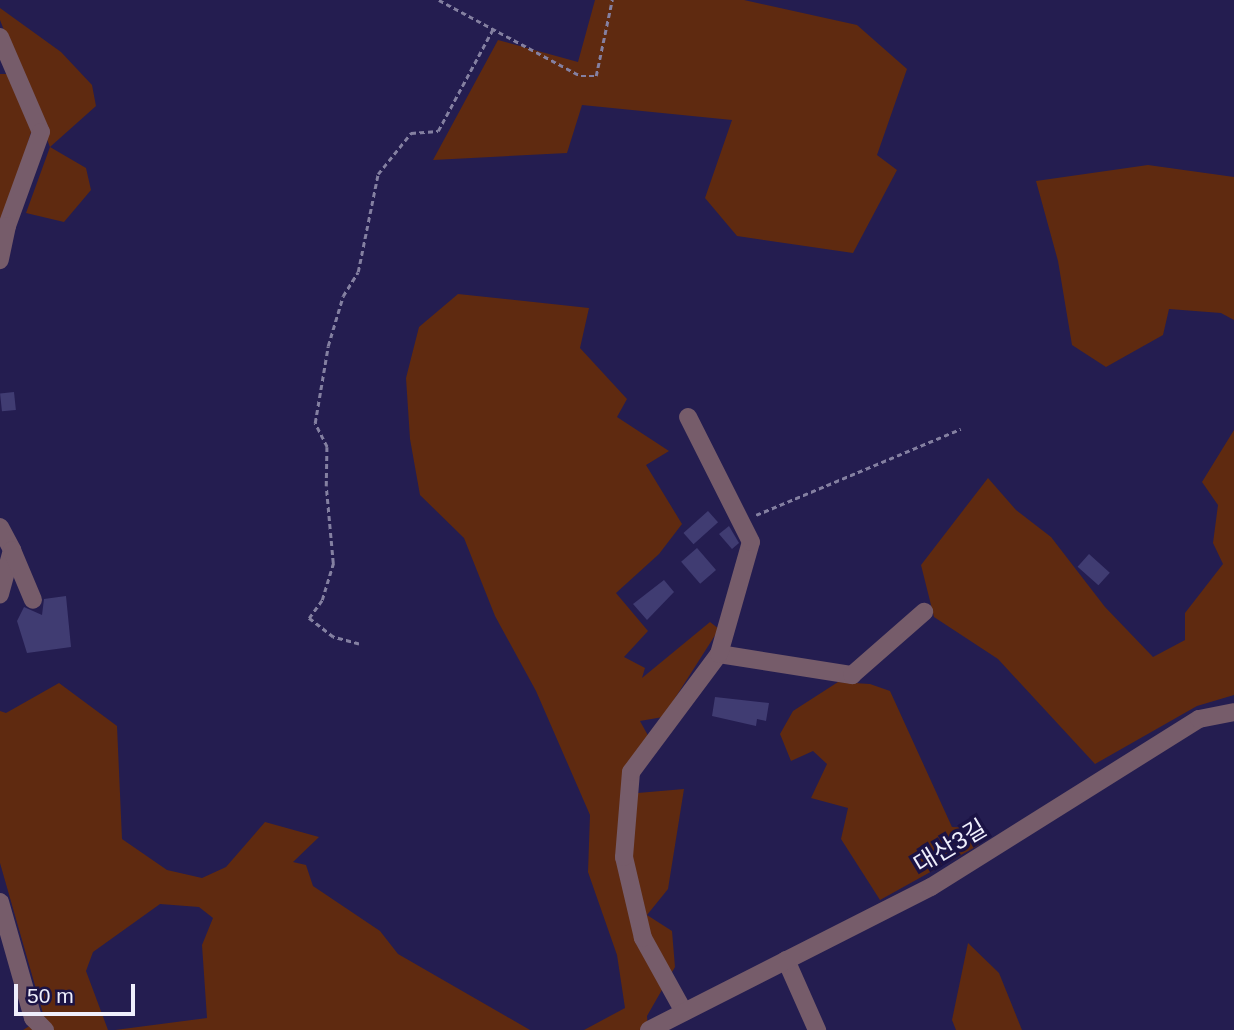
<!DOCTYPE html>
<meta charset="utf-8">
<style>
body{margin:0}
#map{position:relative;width:1234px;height:1030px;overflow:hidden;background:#241d50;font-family:Helvetica,"Noto Sans KR",sans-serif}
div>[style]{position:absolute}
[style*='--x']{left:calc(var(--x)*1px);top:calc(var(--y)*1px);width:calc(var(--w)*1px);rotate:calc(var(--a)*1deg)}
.green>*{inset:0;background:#5f2a10}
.building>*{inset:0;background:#403c72;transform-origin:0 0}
.path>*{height:2.5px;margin-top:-1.25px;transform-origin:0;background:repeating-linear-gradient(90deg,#8480a1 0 5px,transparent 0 8.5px)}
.minor>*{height:18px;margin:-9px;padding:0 9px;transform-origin:9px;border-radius:9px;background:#765c6a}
span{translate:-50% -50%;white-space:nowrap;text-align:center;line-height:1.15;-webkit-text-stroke:7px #1b1345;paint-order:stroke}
.street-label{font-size:24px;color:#efeffc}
.scale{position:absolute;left:14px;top:984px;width:121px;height:32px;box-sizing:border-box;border:4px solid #efeffc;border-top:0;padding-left:9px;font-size:21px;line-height:24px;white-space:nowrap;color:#efeffc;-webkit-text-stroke:5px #1b1345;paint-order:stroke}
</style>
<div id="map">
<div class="green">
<i style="clip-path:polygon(595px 0,744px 0,857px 25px,907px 69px,877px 155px,897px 170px,853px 253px,737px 236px,705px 198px,732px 120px,582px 105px,567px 153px,433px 160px,498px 40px,578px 62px)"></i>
<i style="clip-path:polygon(0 8px,61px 52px,92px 85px,96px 106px,50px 147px,86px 168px,91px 190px,64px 222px,26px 213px,50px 147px,0 20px)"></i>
<i style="clip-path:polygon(0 74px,8px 74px,32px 129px,0 235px)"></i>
<i style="clip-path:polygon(1148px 165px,1234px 177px,1234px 320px,1221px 313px,1169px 309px,1163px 335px,1106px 367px,1072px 345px,1058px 261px,1036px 181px)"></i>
<i style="clip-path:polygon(458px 294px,589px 308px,580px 348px,627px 399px,617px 417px,669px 451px,646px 465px,682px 524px,659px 554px,616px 593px,648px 631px,624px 657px,645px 668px,642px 678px,710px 622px,719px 629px,663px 717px,640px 721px,651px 741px,626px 794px,684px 789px,668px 889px,647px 915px,672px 931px,675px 967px,647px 1016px,648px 1030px,584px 1030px,625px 1008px,617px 955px,588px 872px,590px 815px,536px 691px,495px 616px,464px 538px,420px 495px,410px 439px,406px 378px,419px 327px)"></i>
<i style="clip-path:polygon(1234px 430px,1234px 695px,1197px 706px,1095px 764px,998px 659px,934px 617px,921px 565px,988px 478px,1016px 510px,1051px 537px,1105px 607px,1153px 657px,1185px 640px,1185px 613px,1223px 564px,1213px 543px,1218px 505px,1202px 482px)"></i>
<i style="clip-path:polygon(838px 682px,870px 684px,890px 691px,952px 827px,980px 828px,979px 845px,880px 900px,841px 839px,848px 808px,811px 798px,827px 764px,813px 751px,791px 761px,780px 734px,793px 711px)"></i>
<i style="clip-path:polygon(59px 683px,117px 726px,122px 839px,167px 870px,202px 878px,226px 867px,265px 822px,319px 837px,293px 862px,306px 865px,313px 886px,380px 931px,398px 954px,530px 1030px,115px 1030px,207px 1018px,202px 945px,213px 918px,199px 907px,160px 904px,93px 952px,86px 971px,108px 1030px,23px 1030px,44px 1017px,0 863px,0 711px,6px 713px)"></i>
<i style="clip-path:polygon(968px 943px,999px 973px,1022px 1030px,956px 1030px,952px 1020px)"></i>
</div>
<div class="building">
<i style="left:14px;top:392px;width:18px;height:14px;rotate:84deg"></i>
<i style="left:708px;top:511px;width:15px;height:33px;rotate:48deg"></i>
<i style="clip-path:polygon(729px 526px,739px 543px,732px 549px,719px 534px)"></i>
<i style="left:697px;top:548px;width:29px;height:21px;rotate:49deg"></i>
<i style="left:1089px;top:554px;width:28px;height:17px;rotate:42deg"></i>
<i style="clip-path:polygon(664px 580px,674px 592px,647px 620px,633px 604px)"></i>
<i style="clip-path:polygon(66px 596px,71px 647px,27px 653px,17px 621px,24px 607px,42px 615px,44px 599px)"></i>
<i style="clip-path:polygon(715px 697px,769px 703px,766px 721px,757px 719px,756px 726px,712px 716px)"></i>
</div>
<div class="path">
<i style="--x:439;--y:0;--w:161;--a:28.2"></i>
<i style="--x:581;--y:76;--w:15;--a:0"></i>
<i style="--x:596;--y:76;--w:78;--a:-78.1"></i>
<i style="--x:756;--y:515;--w:222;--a:-22.8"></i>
<i style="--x:359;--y:644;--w:27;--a:-165"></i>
<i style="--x:333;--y:637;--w:31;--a:-142"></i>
<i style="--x:309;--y:618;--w:22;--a:-54"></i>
<i style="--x:322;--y:600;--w:39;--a:-73"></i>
<i style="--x:333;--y:563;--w:77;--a:-95.2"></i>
<i style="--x:326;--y:486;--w:39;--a:-89"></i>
<i style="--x:327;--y:447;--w:27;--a:-117"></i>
<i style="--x:315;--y:423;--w:78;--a:-80.4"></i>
<i style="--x:328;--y:346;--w:52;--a:-73.3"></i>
<i style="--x:343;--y:296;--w:28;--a:-58"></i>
<i style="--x:358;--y:272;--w:100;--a:-78.5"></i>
<i style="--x:378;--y:174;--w:53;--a:-51.2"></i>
<i style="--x:411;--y:133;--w:27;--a:-4"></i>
<i style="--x:438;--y:131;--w:116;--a:-61.7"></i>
</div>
<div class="minor">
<i style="--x:0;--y:37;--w:103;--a:66.7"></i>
<i style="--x:41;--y:132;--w:100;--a:109.9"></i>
<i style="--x:7;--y:226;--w:35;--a:102"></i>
<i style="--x:0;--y:527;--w:26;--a:62"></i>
<i style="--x:12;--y:550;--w:46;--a:105.3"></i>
<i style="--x:12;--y:550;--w:54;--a:67.2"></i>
<i style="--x:719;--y:654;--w:135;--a:9"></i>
<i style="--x:852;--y:675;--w:96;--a:-41.2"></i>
<i style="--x:0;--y:902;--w:121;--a:74.1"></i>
<i style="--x:33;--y:1018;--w:17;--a:45"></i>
<i style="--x:786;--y:960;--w:77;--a:66.1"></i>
<i style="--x:684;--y:1012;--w:85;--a:-119"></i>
<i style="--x:643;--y:938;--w:83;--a:-103.2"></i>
<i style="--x:624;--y:857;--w:85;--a:-85.3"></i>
<i style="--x:631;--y:772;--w:147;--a:-53.3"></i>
<i style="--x:719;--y:654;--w:116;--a:-74.1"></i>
<i style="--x:751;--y:542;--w:140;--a:-116.7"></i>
<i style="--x:649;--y:1030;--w:316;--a:-26.9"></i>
<i style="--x:931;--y:887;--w:316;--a:-32.1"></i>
<i style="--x:1199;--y:719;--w:36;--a:-11"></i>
</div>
<div class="street-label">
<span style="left:950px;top:846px;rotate:-31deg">대산3길</span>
</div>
<div class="scale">50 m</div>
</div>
